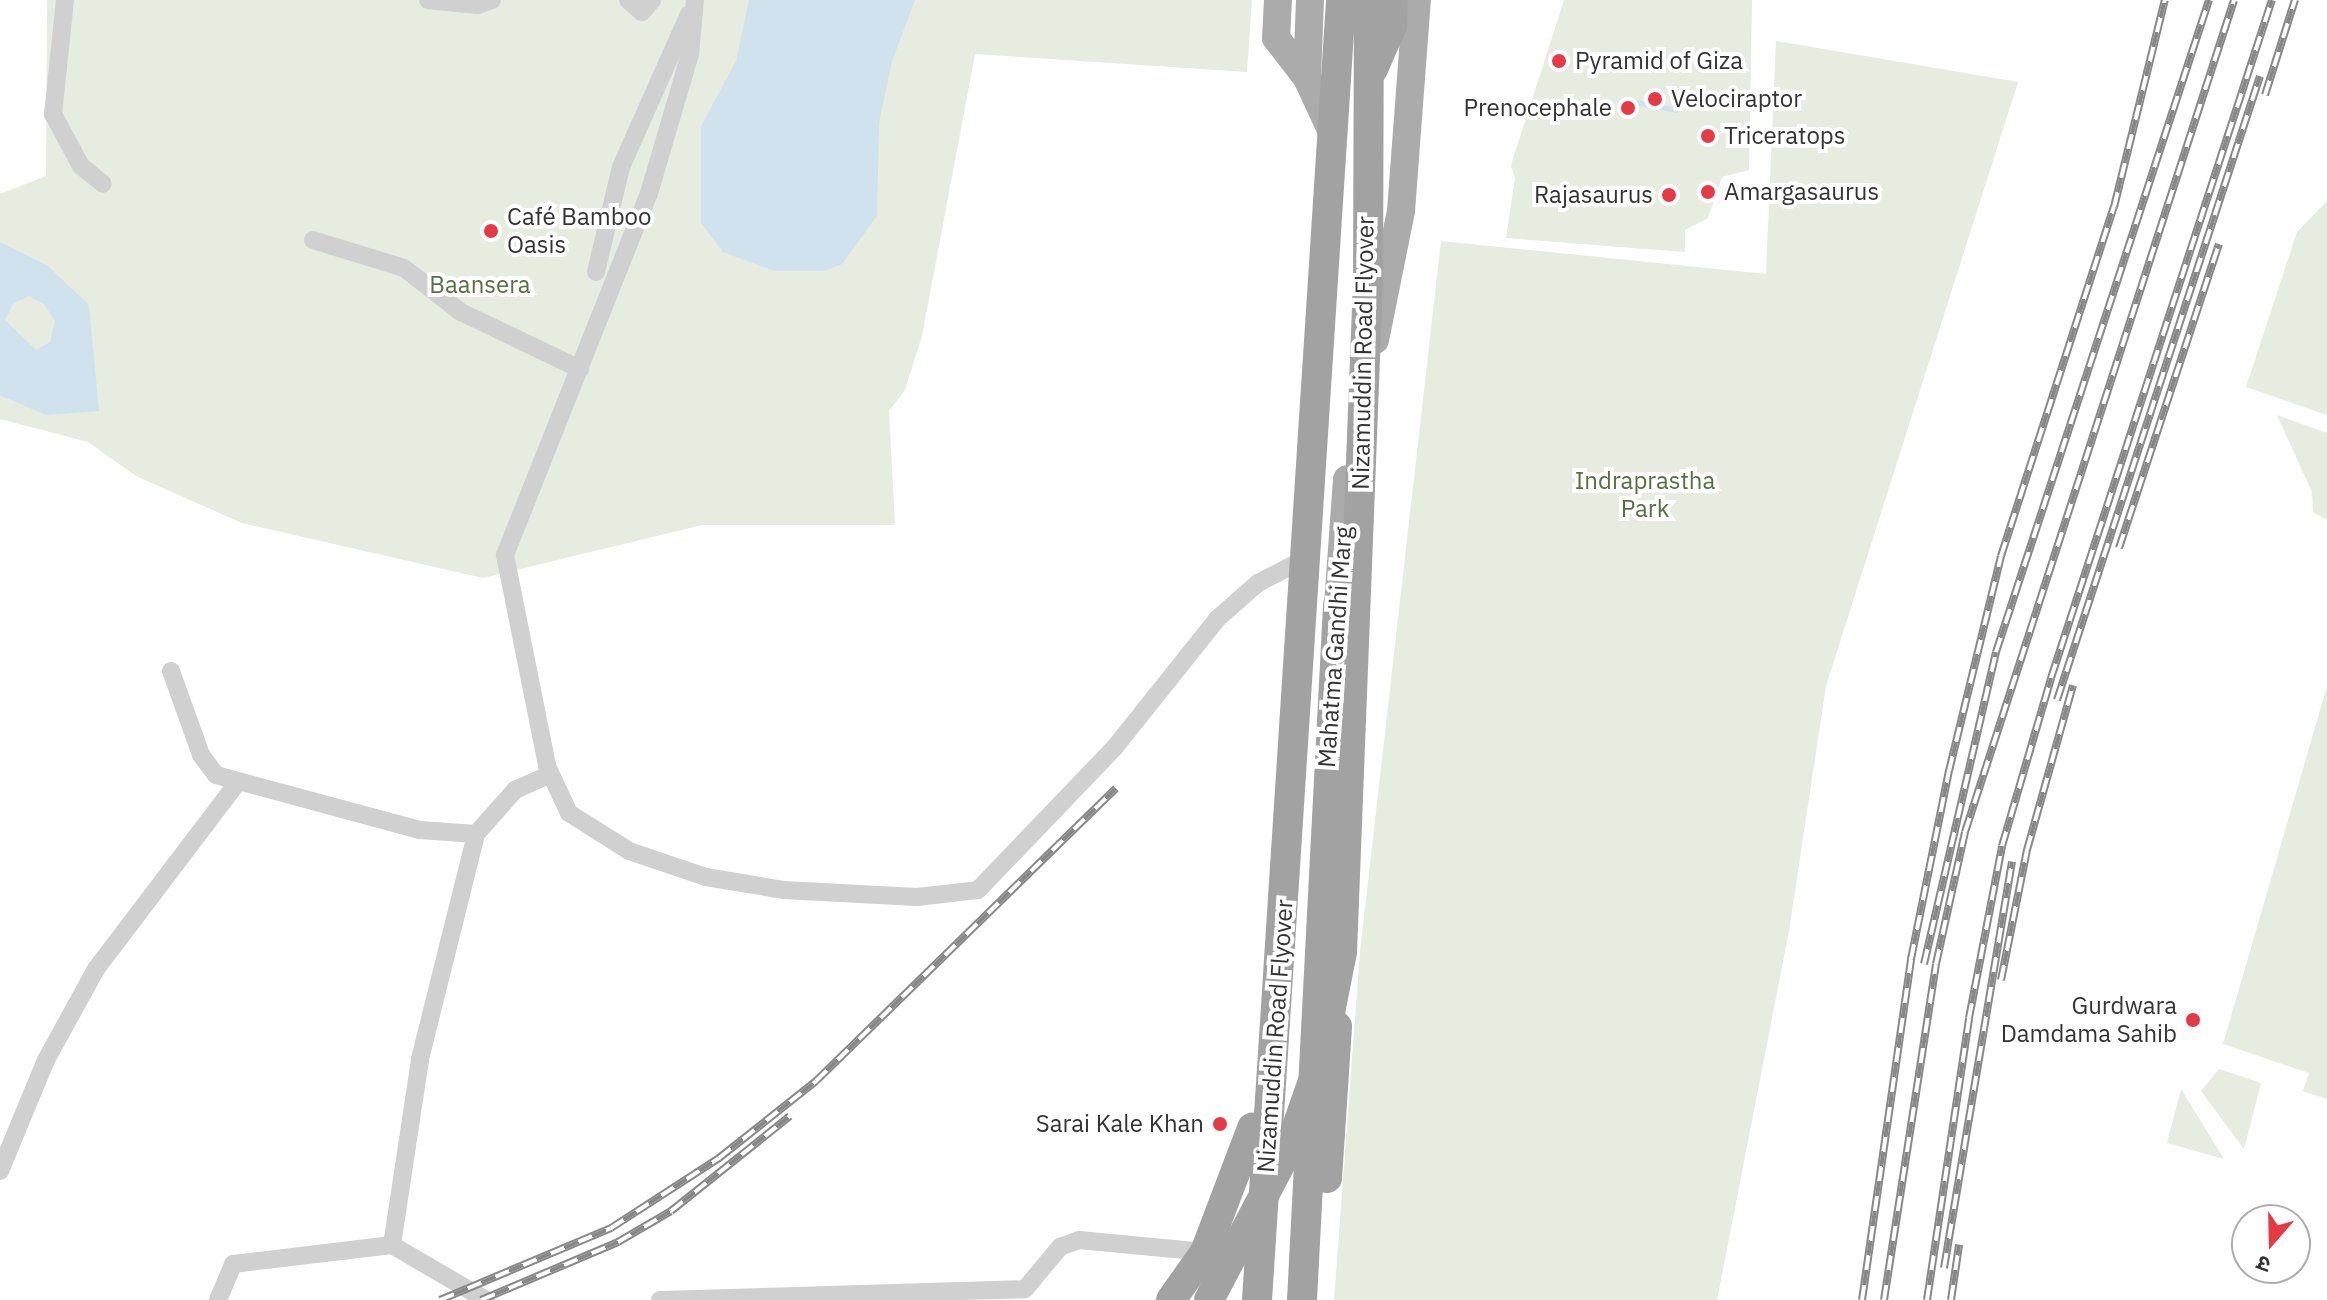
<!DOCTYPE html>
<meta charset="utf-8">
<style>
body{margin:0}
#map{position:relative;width:2327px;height:1300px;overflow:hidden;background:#fff;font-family:"IBM Plex Sans","Noto Sans Devanagari",sans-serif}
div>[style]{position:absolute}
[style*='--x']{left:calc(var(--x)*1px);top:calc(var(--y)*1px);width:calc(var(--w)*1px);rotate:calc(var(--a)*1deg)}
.green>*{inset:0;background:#e6ecdf}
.water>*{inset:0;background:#cfe2ee}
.stream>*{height:5px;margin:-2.5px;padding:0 2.5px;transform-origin:2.5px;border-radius:2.5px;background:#cfe2ee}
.minor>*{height:18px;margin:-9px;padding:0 9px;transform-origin:9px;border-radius:9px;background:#d0d0d0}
.primary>*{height:28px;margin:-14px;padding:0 14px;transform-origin:14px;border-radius:14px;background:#ababab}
.trunk>*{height:30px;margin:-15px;padding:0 15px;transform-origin:15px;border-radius:15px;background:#a2a2a2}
.rail>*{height:8px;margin-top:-4px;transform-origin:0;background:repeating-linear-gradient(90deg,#fff 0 15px,#888 0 30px);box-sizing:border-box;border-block:2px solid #888}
.trunk-bridge>*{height:30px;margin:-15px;padding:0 15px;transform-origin:15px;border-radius:15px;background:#a2a2a2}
.dots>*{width:22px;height:22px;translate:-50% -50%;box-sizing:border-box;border:4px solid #fff;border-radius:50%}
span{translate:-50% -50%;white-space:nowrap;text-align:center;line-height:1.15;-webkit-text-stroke:8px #fff;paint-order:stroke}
.poi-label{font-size:24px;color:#333}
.left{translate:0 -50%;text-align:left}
.right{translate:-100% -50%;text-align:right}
.park-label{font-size:24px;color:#56703f}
.street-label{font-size:24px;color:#333}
.north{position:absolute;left:2231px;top:1204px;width:80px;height:80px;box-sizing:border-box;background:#fff;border:2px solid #adadad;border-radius:50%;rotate:200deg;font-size:22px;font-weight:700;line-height:32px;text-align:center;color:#333}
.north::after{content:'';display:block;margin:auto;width:28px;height:36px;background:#e63946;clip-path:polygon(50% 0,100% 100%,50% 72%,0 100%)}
</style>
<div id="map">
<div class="green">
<i style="clip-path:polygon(47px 0,1252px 0,1247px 72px,975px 54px,922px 336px,905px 390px,889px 411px,895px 525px,702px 525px,483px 578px,242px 523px,136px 476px,88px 442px,0 419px,0 194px,46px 176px)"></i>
<i style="clip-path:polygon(1564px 0,1752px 0,1749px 170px,1722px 177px,1708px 218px,1685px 230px,1685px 252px,1506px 238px,1515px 178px,1511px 165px)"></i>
<i style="clip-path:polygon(1776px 41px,2018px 82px,1826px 686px,1789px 931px,1717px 1300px,1334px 1300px,1360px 952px,1441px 241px,1766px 274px)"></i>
<i style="clip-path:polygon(2327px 201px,2327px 415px,2246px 387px,2297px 232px)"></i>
<i style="clip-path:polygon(2277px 415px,2327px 433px,2327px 520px,2313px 512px,2312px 492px)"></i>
<i style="clip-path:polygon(2327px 686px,2327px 1099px,2303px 1091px,2309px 1073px,2223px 1044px)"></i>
<i style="clip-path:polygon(2219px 1069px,2261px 1083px,2244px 1149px,2201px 1091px)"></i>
<i style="clip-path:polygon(2181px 1089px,2224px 1159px,2167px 1143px)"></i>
</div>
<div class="water">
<i style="clip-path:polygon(749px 0,915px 0,892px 61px,879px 123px,877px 216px,842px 264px,824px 271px,774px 271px,723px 252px,701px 223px,701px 126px,736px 61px)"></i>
<i style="clip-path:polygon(evenodd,0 242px,48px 266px,89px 305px,99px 411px,46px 415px,0 395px,0 242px,29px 296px,44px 304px,55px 321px,50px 342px,36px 350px,5px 320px,14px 303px,29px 296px)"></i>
</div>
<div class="stream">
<i style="--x:1626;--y:100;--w:51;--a:11.3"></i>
</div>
<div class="minor">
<i style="--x:65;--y:0;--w:115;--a:96"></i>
<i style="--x:53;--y:114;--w:59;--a:61.7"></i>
<i style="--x:81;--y:166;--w:28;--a:39"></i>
<i style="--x:428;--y:0;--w:50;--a:5.7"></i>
<i style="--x:478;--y:5;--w:15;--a:-20"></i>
<i style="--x:628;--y:0;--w:18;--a:41"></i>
<i style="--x:642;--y:12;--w:16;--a:-50"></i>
<i style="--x:695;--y:0;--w:54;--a:95.3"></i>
<i style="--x:690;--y:54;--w:145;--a:106.4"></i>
<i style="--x:649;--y:193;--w:390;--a:111.7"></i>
<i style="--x:505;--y:555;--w:215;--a:78.7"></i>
<i style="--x:547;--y:766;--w:52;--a:64.9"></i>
<i style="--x:569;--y:813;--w:71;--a:32.3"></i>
<i style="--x:629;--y:851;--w:81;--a:18.7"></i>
<i style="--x:706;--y:877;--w:79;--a:9.5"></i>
<i style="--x:784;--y:890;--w:133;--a:3"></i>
<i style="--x:917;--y:897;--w:61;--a:-6.5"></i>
<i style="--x:978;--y:890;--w:198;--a:-46.2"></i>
<i style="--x:1115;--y:747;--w:164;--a:-51.4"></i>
<i style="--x:1217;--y:619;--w:55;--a:-41.3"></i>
<i style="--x:1258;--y:583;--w:53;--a:-27.1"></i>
<i style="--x:313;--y:240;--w:95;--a:17.1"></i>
<i style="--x:404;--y:268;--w:72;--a:37.7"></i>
<i style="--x:461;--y:312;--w:132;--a:25.6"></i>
<i style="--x:596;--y:272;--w:108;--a:-76.6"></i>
<i style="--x:621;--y:167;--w:167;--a:-66"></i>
<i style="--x:171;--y:671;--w:89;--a:70.3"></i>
<i style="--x:201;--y:755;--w:25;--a:53"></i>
<i style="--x:216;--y:775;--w:211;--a:15.1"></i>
<i style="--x:420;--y:830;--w:56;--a:4.1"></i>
<i style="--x:0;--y:1171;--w:120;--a:-67.5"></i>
<i style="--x:46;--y:1060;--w:104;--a:-61.2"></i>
<i style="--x:96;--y:969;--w:233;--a:-52.8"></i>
<i style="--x:392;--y:1245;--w:188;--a:-81.4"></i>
<i style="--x:420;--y:1059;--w:232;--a:-76"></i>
<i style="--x:476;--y:834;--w:59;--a:-48.4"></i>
<i style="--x:515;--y:790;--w:39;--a:-24"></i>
<i style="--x:218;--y:1300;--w:39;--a:-67"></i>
<i style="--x:233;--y:1264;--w:160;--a:-6.8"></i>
<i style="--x:392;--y:1245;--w:109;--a:30.3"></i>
<i style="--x:660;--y:1300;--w:365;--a:-1.7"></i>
<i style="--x:1025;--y:1289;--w:55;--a:-50.2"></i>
<i style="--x:1060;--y:1247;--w:20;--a:-20"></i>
<i style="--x:1079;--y:1240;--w:127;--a:5.4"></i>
</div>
<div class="primary">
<i style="--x:1278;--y:0;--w:38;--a:93"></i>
<i style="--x:1276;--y:38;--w:51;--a:52.2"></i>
<i style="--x:1310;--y:0;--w:78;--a:92.2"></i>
<i style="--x:1307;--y:78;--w:62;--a:65.1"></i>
<i style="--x:1375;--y:340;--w:132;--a:-78.6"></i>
<i style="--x:1401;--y:211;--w:212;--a:-85.7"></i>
<i style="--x:1338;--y:605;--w:126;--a:-85.9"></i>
</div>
<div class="trunk">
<i style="--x:1373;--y:69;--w:48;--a:-66.6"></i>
<i style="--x:1392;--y:25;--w:25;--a:-88"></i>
<i style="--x:1368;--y:282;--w:282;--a:-89.8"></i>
<i style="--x:1327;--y:1178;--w:152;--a:-86.2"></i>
<i style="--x:1171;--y:1300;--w:59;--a:-54.7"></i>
<i style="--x:1205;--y:1252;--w:133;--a:-69.2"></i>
<i style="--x:1257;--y:1300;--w:1303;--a:-86.3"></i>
<i style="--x:1302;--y:1300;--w:696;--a:-87.03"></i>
</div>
<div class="rail">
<i style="--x:2265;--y:95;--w:100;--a:-72.5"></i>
<i style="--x:2119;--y:548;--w:320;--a:-71.8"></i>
<i style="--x:2057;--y:700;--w:656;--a:-71.98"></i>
<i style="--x:1924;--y:964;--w:320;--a:-77"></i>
<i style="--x:1996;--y:652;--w:686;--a:-71.91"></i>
<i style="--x:2001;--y:980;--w:133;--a:-78.7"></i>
<i style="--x:2027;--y:850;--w:171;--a:-74.4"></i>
<i style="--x:1944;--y:1268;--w:412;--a:-80.5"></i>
<i style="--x:440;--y:1300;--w:186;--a:-22.8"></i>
<i style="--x:611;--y:1228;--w:129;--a:-32.9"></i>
<i style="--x:719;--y:1158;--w:124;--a:-38.4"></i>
<i style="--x:816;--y:1081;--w:419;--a:-44.3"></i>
<i style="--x:481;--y:1300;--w:149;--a:-22.9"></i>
<i style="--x:618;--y:1242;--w:61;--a:-30.3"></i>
<i style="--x:671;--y:1211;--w:152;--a:-38.6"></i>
<i style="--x:1862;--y:1300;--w:345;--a:-81.8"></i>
<i style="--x:1911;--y:959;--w:192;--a:-78.6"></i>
<i style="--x:1949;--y:771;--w:221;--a:-76.4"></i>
<i style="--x:2001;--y:556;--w:367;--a:-72.1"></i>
<i style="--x:2114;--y:207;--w:213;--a:-76.2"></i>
<i style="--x:1884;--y:1300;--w:340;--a:-81.2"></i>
<i style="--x:1936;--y:964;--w:135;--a:-77.6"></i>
<i style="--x:1965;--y:832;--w:874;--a:-72.08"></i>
<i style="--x:1927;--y:1300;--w:285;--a:-81.5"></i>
<i style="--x:1969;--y:1018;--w:175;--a:-79.1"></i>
<i style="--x:2002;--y:846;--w:175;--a:-73.7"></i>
<i style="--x:2051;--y:678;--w:713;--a:-71.95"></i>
<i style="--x:1951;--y:1300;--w:56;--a:-81.7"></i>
</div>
<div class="trunk-bridge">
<i style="--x:1209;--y:1300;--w:176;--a:-62.3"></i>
<i style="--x:1291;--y:1144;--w:91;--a:-70.8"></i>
<i style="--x:1321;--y:1058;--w:108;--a:-78.8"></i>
<i style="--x:1342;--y:952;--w:671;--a:-87.78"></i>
</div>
<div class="dots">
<i style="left:1559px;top:61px;background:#e63946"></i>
<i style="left:1655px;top:99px;background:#e63946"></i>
<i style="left:1628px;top:108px;background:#e63946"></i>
<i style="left:1708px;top:136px;background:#e63946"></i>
<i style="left:1708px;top:192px;background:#e63946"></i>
<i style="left:1669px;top:195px;background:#e63946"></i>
<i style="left:491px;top:231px;background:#e63946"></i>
<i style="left:2193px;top:1020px;background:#e63946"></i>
<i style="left:1220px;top:1124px;background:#e63946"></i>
</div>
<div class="poi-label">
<span class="left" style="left:1575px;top:61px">Pyramid of Giza</span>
<span class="left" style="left:1671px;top:99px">Velociraptor</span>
<span class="right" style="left:1612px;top:108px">Prenocephale</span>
<span class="left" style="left:1724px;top:136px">Triceratops</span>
<span class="left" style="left:1724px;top:192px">Amargasaurus</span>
<span class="right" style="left:1653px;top:195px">Rajasaurus</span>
<span class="left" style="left:507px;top:231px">Café Bamboo<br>Oasis</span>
<span class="right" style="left:2177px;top:1020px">Gurdwara<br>Damdama Sahib</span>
<span class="right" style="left:1204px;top:1124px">Sarai Kale Khan</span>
</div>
<div class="park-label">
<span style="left:480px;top:285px">Baansera</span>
<span style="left:1645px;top:495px">Indraprastha<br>Park</span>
</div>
<div class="street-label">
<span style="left:1363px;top:353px;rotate:-89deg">Nizamuddin Road Flyover</span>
<span style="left:1335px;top:647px;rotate:-86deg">Mahatma Gandhi Marg</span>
<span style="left:1275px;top:1036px;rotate:-86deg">Nizamuddin Road Flyover</span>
</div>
<div class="north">उ</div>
</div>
